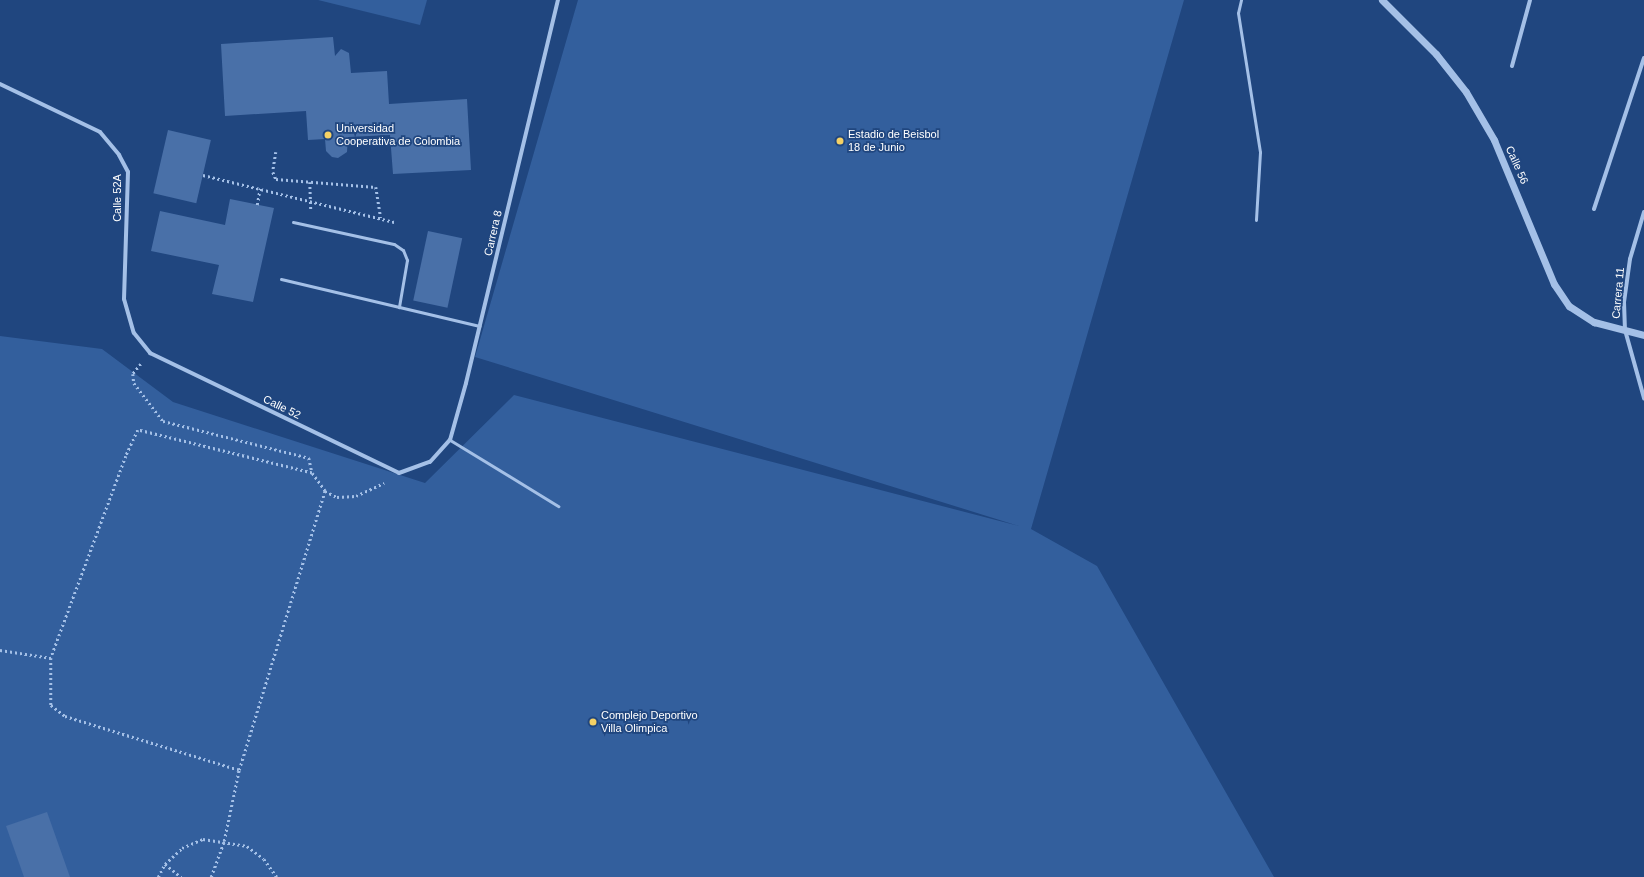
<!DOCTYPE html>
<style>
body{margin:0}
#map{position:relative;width:1644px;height:877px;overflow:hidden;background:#20467f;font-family:Helvetica,sans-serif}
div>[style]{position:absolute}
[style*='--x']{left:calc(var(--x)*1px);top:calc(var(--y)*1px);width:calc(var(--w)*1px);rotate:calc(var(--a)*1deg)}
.green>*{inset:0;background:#335f9d}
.building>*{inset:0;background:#4970a8;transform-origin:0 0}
.path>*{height:2.5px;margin-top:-1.25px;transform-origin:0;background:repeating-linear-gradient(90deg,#a4c0e7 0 2px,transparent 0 5px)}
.service>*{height:3px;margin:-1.5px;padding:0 1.5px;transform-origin:1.5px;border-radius:1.5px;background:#a4c0e7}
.minor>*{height:4px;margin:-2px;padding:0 2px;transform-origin:2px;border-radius:2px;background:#a4c0e7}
.tertiary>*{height:7px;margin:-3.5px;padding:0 3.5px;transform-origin:3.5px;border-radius:3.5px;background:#a4c0e7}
.dots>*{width:11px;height:11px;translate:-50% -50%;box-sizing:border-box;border:2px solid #20467f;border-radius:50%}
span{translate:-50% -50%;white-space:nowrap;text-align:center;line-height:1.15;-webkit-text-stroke:3.5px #20467f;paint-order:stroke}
.poi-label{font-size:11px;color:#fff}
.left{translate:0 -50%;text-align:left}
.street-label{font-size:11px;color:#fff}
</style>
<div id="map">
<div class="green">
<i style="clip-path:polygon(318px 0,427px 0,420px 25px)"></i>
<i style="clip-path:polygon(578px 0,1184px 0,1031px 529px,1097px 566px,1274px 877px,0 877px,0 336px,102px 349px,173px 402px,425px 483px,514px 395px,1019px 526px,475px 357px)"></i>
</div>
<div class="building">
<i style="clip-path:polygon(333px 37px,335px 56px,341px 49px,349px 53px,351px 73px,387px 71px,389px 104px,467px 99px,471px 170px,393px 174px,390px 135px,348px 137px,347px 152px,338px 158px,332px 157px,326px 151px,325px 139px,308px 140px,306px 111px,225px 116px,221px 44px)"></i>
<i style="left:168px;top:130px;width:44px;height:65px;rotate:13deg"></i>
<i style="clip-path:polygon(230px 199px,274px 208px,253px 302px,212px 294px,219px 265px,151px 251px,160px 211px,225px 225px)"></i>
<i style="left:428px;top:231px;width:35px;height:71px;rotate:12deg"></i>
<i style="clip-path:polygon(47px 812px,70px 877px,24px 877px,6px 826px)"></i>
</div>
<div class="path">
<i style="--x:276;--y:152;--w:20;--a:99"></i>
<i style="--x:273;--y:172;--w:8;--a:67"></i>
<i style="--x:276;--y:179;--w:100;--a:4.6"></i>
<i style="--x:376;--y:187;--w:31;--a:81"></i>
<i style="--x:203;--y:175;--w:197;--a:13.8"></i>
<i style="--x:310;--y:182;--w:29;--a:88"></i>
<i style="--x:257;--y:205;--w:17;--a:-80"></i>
<i style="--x:141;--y:364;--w:13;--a:129"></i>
<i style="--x:133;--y:374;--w:9;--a:84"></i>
<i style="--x:134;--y:383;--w:48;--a:52.7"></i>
<i style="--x:163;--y:421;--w:151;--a:14.2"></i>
<i style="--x:309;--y:458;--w:14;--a:78"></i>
<i style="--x:325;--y:491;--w:13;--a:27"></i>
<i style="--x:337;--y:497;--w:19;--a:-3"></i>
<i style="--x:356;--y:496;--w:31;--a:-25"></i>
<i style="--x:0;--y:650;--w:52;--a:8.9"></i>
<i style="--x:165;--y:864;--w:21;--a:39"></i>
<i style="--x:158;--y:877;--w:15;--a:-62"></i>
<i style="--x:165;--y:864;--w:23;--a:-43"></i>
<i style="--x:182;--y:848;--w:23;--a:-23"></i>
<i style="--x:203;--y:839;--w:45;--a:9"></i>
<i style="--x:247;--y:846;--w:21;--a:37"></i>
<i style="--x:264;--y:859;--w:22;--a:54"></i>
<i style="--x:211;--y:877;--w:38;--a:-70"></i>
<i style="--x:224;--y:841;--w:73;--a:-78.1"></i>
<i style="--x:239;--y:770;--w:292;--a:-72.9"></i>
<i style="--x:325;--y:491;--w:22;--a:-126"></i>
<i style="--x:312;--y:473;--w:179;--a:-166.1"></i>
<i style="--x:138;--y:430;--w:29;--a:115"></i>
<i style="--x:126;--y:456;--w:215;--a:110.4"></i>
<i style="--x:51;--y:658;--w:47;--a:90"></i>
<i style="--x:51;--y:705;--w:18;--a:38"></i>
<i style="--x:65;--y:716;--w:182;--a:17.2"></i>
</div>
<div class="service">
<i style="--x:1241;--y:0;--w:13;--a:103"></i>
<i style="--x:1238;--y:13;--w:141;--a:81"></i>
<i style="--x:1260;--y:152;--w:68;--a:93.4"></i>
<i style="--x:293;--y:222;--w:103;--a:12.3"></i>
<i style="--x:394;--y:244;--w:11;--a:34"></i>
<i style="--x:403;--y:250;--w:11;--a:68"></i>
<i style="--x:407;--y:260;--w:48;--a:99.7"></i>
<i style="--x:281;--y:279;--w:204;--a:13.3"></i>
<i style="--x:450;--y:440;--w:127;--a:31.4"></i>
</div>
<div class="minor">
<i style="--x:1512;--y:66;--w:68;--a:-74.7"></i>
<i style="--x:0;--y:84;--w:111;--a:25.6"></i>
<i style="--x:100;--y:132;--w:30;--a:50"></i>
<i style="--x:119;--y:155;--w:19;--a:62"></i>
<i style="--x:128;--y:172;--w:127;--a:91.8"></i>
<i style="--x:124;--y:299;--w:35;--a:74"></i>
<i style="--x:134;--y:333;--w:26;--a:51"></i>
<i style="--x:150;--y:353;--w:276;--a:25.7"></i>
<i style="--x:399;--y:473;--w:33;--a:-20"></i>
<i style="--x:430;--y:462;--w:30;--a:-48"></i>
<i style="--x:450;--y:440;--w:59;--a:-74.3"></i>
<i style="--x:466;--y:383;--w:394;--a:-76.5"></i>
<i style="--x:1594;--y:209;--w:159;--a:-71.7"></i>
<i style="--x:1644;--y:212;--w:49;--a:106.6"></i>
<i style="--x:1630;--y:259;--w:43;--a:97.9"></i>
<i style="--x:1624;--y:302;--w:28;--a:88"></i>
<i style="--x:1625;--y:330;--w:71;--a:74.4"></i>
</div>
<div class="tertiary">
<i style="--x:1382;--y:0;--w:76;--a:45"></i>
<i style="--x:1436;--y:54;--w:48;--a:51.7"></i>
<i style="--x:1466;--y:92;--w:56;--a:59.7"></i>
<i style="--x:1494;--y:140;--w:156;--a:67.4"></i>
<i style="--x:1554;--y:284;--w:27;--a:56"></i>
<i style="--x:1569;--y:306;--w:30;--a:33"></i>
<i style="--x:1594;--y:322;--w:52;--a:14.6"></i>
</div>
<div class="dots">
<i style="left:328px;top:135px;background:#f5d165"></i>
<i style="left:840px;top:141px;background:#f5d165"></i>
<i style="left:593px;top:722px;background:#f5d165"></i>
</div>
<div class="poi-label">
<span class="left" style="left:336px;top:135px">Universidad<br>Cooperativa de Colombia</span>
<span class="left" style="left:848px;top:141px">Estadio de Beisbol<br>18 de Junio</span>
<span class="left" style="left:601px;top:722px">Complejo Deportivo<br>Villa Olimpica</span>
</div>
<div class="street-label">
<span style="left:1517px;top:165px;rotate:66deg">Calle 56</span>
<span style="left:117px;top:198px;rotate:-90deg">Calle 52A</span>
<span style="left:493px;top:233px;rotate:-77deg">Carrera 8</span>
<span style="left:1618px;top:293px;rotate:-85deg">Carrera 11</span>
<span style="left:282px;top:407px;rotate:26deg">Calle 52</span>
</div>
</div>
